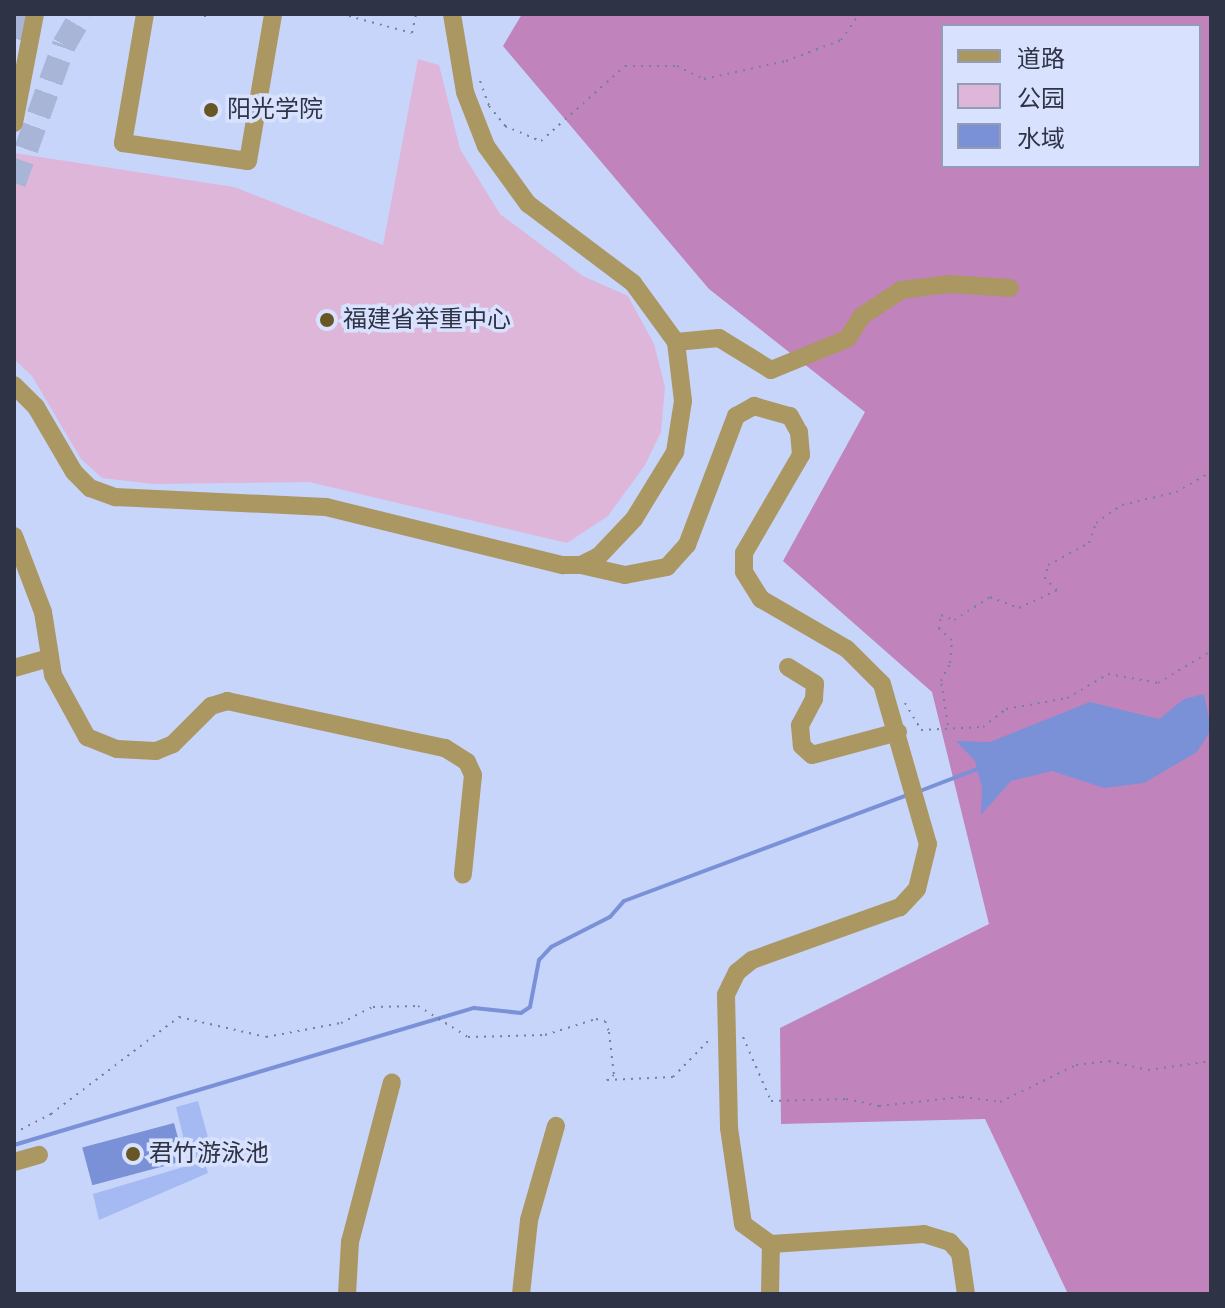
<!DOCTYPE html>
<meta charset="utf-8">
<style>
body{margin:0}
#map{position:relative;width:1225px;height:1308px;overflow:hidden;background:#c7d5fa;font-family:Karla,"Noto Sans SC",sans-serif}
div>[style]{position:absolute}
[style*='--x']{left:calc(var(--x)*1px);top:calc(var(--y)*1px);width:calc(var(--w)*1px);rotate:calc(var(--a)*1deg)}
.green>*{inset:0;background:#deb6da}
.forest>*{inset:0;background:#c183bb}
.water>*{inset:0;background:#7b91d7;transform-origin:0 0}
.stream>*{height:4px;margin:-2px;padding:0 2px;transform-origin:2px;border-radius:2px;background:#7b91d7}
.building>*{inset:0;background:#a5b9f3}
.highway-tunnel>*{height:24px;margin-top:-12px;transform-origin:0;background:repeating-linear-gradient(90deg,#a8b5d6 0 24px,transparent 0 36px)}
.path>*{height:2px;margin-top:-1px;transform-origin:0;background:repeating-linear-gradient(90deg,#76809b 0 2px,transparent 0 8px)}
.minor>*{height:18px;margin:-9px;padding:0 9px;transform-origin:9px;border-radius:9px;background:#ab9762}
.dots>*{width:22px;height:22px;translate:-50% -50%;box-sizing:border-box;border:4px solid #d8e2fe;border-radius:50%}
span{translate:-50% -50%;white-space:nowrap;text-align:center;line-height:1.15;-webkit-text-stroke:7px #d8e2fe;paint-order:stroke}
.poi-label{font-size:24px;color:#2e3446}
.left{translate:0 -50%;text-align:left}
.frame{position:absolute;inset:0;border:16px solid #2e3446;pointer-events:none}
.legend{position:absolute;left:941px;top:24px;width:260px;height:144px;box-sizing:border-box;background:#d8e2fe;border:2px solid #949cb4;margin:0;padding:10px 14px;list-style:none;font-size:24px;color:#2e3446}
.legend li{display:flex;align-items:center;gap:16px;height:40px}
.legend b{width:40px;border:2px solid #949cb4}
</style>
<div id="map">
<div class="green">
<i style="clip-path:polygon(418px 59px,439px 65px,460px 149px,500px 214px,583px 276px,628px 296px,654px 344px,665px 387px,661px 432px,645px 465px,608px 516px,567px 543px,309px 482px,153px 484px,102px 478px,81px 459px,32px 376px,14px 359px,14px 153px,234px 187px,383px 245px)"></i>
</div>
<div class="forest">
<i style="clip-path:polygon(evenodd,522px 14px,1211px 14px,1211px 1294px,1068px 1294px,985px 1119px,781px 1124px,780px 1028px,989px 924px,932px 692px,783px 561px,865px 412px,709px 289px,503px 46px,522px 14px,943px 26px,1199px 26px,1199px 166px,943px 166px,943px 26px)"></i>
</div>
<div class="water">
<i style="clip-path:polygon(1204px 694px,1211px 730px,1197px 752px,1144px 783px,1104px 788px,1052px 771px,1011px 781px,981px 815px,982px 788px,975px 761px,956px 741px,990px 742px,1090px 702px,1159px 719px,1184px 699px)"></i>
<i style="left:174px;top:1123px;width:39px;height:95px;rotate:75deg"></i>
</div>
<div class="stream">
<i style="--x:920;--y:791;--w:61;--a:-21.1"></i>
<i style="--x:14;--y:1145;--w:480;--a:-16.6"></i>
<i style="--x:474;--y:1008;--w:47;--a:6.1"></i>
<i style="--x:521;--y:1013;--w:11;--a:-34"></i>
<i style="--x:530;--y:1007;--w:48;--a:-79.2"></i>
<i style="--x:539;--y:960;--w:18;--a:-47"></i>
<i style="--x:551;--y:947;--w:66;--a:-27"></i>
<i style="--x:610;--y:917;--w:21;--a:-49"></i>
<i style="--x:624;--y:901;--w:303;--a:-20.5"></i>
</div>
<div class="building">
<i style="clip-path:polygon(198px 1101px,214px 1159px,205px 1164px,208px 1173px,99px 1220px,93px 1194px,190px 1165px,176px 1107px)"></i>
</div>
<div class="highway-tunnel">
<i style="--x:14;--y:38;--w:26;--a:-69"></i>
<i style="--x:14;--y:183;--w:147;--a:-70.1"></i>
<i style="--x:64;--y:45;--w:36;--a:-60"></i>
</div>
<div class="path">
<i style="--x:341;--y:14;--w:73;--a:15"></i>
<i style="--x:412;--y:33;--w:19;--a:-78"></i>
<i style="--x:205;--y:17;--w:3;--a:-90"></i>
<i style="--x:480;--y:81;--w:27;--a:70"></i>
<i style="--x:489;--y:106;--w:26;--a:51"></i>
<i style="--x:505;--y:126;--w:39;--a:23"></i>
<i style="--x:541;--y:141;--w:113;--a:-41.8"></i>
<i style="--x:625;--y:66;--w:52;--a:0"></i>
<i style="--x:677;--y:66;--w:30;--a:26"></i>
<i style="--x:704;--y:79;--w:84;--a:-12.4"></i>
<i style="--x:786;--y:61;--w:59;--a:-20.9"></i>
<i style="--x:841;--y:40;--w:32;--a:-55"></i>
<i style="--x:905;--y:703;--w:31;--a:59"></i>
<i style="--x:921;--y:730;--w:62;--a:-2.8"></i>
<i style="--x:983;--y:727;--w:29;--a:-38"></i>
<i style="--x:1006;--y:709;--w:62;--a:-10.2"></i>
<i style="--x:1067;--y:698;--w:48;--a:-30.3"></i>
<i style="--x:1108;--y:674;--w:51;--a:10.2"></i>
<i style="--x:1158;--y:683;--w:62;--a:-31.1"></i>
<i style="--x:948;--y:725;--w:45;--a:-99"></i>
<i style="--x:941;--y:681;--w:20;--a:-63"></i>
<i style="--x:950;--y:663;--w:23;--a:-85"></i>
<i style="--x:952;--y:640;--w:17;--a:-140"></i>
<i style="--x:939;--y:629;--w:14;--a:-82"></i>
<i style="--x:941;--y:615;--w:14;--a:21"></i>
<i style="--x:954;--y:620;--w:43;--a:-32.6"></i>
<i style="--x:990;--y:597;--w:31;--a:21"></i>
<i style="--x:1019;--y:608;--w:42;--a:-25.3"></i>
<i style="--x:1057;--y:590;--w:16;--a:-137"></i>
<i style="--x:1045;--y:579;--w:14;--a:-78"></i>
<i style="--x:1048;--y:565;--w:47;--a:-28.2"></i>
<i style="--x:1089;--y:543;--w:21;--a:-71"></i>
<i style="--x:1096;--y:523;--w:32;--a:-35"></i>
<i style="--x:1122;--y:505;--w:56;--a:-13.5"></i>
<i style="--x:1176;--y:492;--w:40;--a:-29.7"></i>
<i style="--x:743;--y:1037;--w:70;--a:66.4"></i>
<i style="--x:771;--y:1101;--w:75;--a:-1.5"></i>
<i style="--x:846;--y:1099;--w:34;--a:12"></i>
<i style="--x:879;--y:1106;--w:83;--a:-6.2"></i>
<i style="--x:962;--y:1097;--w:38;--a:7"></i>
<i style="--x:1000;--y:1102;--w:85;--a:-26"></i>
<i style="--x:1076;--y:1065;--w:33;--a:-7"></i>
<i style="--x:1109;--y:1061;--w:40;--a:13"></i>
<i style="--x:1148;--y:1070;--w:64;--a:-8.1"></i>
<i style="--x:14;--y:1133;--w:42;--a:-27.2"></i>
<i style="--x:51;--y:1114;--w:161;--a:-37.2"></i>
<i style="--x:179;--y:1017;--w:89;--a:12.9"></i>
<i style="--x:266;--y:1037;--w:76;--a:-10.6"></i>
<i style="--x:341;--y:1023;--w:36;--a:-27"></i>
<i style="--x:373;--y:1007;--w:45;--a:-1.3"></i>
<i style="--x:418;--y:1006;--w:59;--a:31.8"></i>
<i style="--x:468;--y:1037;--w:77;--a:-1.5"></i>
<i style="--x:545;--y:1035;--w:53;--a:-17.4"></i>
<i style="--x:596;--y:1019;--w:9;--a:13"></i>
<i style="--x:605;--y:1021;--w:12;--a:70"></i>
<i style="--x:609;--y:1032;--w:43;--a:83.4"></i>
<i style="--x:614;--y:1075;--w:9;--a:144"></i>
<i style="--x:607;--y:1080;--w:66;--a:-2.6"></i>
<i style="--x:673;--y:1077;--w:54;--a:-45.7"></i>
</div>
<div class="minor">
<i style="--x:145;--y:14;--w:131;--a:99.7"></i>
<i style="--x:123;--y:143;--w:126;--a:8.2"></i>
<i style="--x:248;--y:161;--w:149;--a:-80.3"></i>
<i style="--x:14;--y:123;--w:111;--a:-79.1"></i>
<i style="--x:676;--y:342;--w:43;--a:-5.3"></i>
<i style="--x:719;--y:338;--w:61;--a:31.6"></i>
<i style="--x:771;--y:370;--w:82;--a:-22.2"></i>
<i style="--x:847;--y:339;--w:27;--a:-57"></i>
<i style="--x:862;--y:316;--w:47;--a:-33.7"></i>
<i style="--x:901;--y:290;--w:48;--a:-7.1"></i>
<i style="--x:949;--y:284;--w:61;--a:3.8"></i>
<i style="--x:14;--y:385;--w:31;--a:45"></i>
<i style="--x:36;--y:407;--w:75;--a:59.7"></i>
<i style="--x:74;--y:472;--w:23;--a:45"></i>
<i style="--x:90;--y:488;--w:27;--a:20"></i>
<i style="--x:115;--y:497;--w:211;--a:2.7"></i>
<i style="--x:326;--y:507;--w:244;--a:13.8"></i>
<i style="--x:563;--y:565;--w:18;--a:0"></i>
<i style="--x:581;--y:565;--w:20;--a:-27"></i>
<i style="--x:599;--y:556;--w:51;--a:-46.6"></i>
<i style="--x:634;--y:519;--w:79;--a:-58.5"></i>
<i style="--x:675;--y:452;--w:52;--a:-81.1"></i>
<i style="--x:683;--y:401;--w:59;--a:-96.8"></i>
<i style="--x:676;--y:342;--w:73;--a:-126.1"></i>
<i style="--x:633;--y:283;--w:131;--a:-143"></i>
<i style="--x:528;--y:204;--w:72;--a:-125.9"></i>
<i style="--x:486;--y:146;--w:58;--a:-111.3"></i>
<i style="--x:465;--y:92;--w:79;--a:-99.5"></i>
<i style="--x:14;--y:536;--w:81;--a:69.1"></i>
<i style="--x:43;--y:612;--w:64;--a:81"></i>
<i style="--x:53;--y:675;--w:71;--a:61.3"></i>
<i style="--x:87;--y:737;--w:32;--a:22"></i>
<i style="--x:117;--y:749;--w:39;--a:3"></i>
<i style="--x:156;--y:751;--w:18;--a:-22"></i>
<i style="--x:173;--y:744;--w:54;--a:-45"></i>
<i style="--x:211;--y:706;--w:17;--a:-17"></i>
<i style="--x:227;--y:701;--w:223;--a:12.2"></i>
<i style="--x:445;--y:748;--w:26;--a:32"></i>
<i style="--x:467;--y:762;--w:14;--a:65"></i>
<i style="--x:473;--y:775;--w:100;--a:95.8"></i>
<i style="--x:581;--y:565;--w:45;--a:12.8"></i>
<i style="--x:625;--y:575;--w:43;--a:-10.8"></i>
<i style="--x:667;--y:567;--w:30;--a:-48"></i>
<i style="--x:687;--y:545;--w:138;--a:-69.2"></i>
<i style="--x:736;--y:416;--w:21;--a:-29"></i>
<i style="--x:754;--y:406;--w:37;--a:16"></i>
<i style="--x:790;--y:416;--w:18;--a:61"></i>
<i style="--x:799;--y:432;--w:23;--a:85"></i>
<i style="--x:801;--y:455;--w:113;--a:120.2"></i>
<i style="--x:744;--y:553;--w:19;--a:90"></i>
<i style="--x:744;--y:572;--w:32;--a:58"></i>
<i style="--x:761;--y:599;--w:99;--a:30.2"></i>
<i style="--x:847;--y:649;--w:49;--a:45"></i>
<i style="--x:882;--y:684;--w:166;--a:74"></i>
<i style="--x:928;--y:844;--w:46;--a:103.7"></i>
<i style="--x:917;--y:889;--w:25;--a:133"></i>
<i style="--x:900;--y:907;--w:157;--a:160.3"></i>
<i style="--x:752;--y:960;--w:19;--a:141"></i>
<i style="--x:737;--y:972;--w:25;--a:116"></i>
<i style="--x:726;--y:995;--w:133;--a:88.7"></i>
<i style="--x:729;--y:1128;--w:97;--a:81.7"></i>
<i style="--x:743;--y:1224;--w:34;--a:36"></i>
<i style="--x:771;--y:1244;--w:153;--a:-3.7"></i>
<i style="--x:924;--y:1234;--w:27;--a:17"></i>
<i style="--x:950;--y:1242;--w:15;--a:48"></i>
<i style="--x:960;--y:1253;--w:41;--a:81.7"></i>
<i style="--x:788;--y:667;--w:32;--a:32"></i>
<i style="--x:815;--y:684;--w:15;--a:94"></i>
<i style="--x:814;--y:699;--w:30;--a:118"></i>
<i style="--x:800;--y:725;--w:21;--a:85"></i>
<i style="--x:802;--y:746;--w:13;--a:42"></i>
<i style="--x:812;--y:755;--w:89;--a:-15"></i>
<i style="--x:14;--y:668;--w:37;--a:-16"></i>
<i style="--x:14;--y:1162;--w:26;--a:-16"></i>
<i style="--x:347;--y:1294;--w:52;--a:-86.7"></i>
<i style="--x:350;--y:1242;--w:165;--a:-75.3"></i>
<i style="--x:521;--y:1294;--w:74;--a:-83.8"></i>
<i style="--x:529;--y:1220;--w:98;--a:-74"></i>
<i style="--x:770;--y:1294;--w:50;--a:-88.9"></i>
</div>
<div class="dots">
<i style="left:211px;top:110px;background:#685624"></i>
<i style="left:327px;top:320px;background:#685624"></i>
<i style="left:133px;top:1154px;background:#685624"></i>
</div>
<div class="poi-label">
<span class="left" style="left:227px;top:110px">阳光学院</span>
<span class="left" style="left:343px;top:320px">福建省举重中心</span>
<span class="left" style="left:149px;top:1154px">君竹游泳池</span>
</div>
<div class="frame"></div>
<ul class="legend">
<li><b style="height:10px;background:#ab9762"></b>道路</li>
<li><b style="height:22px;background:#deb6da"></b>公园</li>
<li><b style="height:22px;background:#7b91d7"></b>水域</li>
</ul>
</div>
